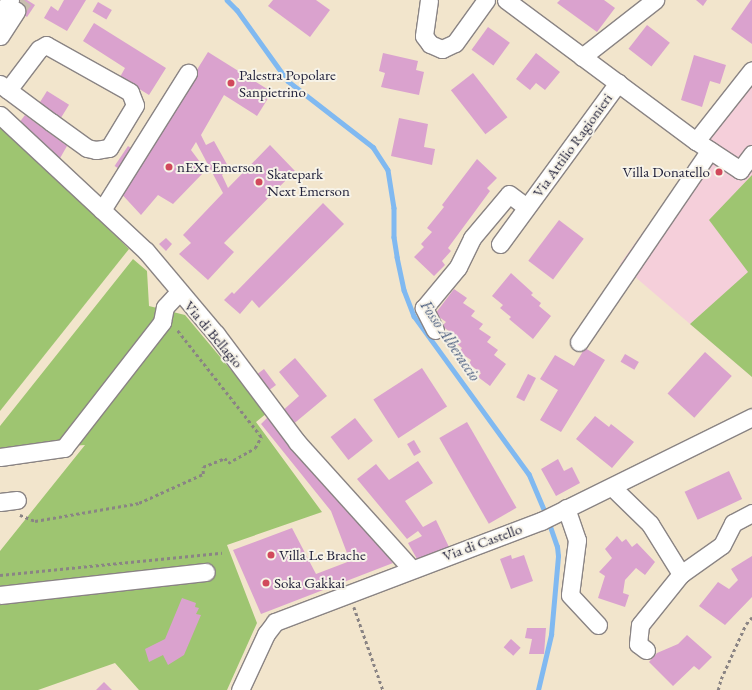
<!DOCTYPE html>
<style>
body{margin:0}
#map{position:relative;width:752px;height:690px;overflow:hidden;background:#f2e5cc;font-family:"EB Garamond",serif}
div>[style]{position:absolute}
[style*='--x']{left:calc(var(--x)*1px);top:calc(var(--y)*1px);width:calc(var(--w)*1px);rotate:calc(var(--a)*1deg)}
.built>*{inset:0;background:#f5cfda}
.green>*{inset:0;background:#9ec571}
.stream>*{height:4.5px;margin:-2.25px;padding:0 2.25px;transform-origin:2.25px;border-radius:2.25px;background:#80b9f1}
.building>*{inset:0;background:#daa2ce;transform-origin:0 0}
.minor-tunnel>*{height:17px;margin-top:-8.5px;transform-origin:0;background:repeating-linear-gradient(90deg,#c8beaf 0 17px,transparent 0 25px)}
.path>*{height:2.5px;margin-top:-1.25px;transform-origin:0;background:repeating-linear-gradient(90deg,#8a8484 0 3px,transparent 0 6px)}
.roads{filter:drop-shadow(1px 0 #8a8484) drop-shadow(-1px 0 #8a8484) drop-shadow(0 1px #8a8484) drop-shadow(0 -1px #8a8484)}
.minor>*{height:17px;margin:-8.5px;padding:0 8.5px;transform-origin:8.5px;border-radius:8.5px;background:#fff}
.dots>*{width:11px;height:11px;translate:-50% -50%;box-sizing:border-box;border:2px solid #f7f3e8;border-radius:50%}
span{translate:-50% -50%;white-space:nowrap;text-align:center;line-height:1.15;-webkit-text-stroke:4px #f7f3e8;paint-order:stroke}
.poi-label{font-size:15px;color:#22223b}
.left{translate:0 -50%;text-align:left}
.right{translate:-100% -50%;text-align:right}
.street-label{font-size:15px;color:#22223b}
.water-label{font-size:16px;color:#43577b;font-style:italic}
</style>
<div id="map">
<div class="built">
<i style="clip-path:polygon(752px 81px,752px 377px,620px 264px)"></i>
</div>
<div class="green">
<i style="clip-path:polygon(0 124px,129px 249px,0 411px)"></i>
<i style="clip-path:polygon(752px 175px,752px 377px,690px 324px,748px 272px,709px 220px)"></i>
<i style="clip-path:polygon(133px 259px,147px 271px,149px 306px,185px 315px,267px 413px,256px 422px,322px 512px,227px 545px,257px 623px,227px 690px,139px 690px,115px 663px,38px 690px,0 690px,0 551px,85px 445px,0 451px,0 426px)"></i>
</div>
<div class="stream">
<i style="--x:227;--y:0;--w:14;--a:45"></i>
<i style="--x:237;--y:10;--w:87;--a:54.3"></i>
<i style="--x:288;--y:81;--w:108;--a:37.8"></i>
<i style="--x:373;--y:147;--w:27;--a:57"></i>
<i style="--x:388;--y:170;--w:38;--a:81"></i>
<i style="--x:394;--y:208;--w:29;--a:90"></i>
<i style="--x:394;--y:237;--w:20;--a:81"></i>
<i style="--x:397;--y:257;--w:34;--a:78"></i>
<i style="--x:404;--y:290;--w:28;--a:69"></i>
<i style="--x:414;--y:316;--w:195;--a:54"></i>
<i style="--x:529;--y:474;--w:43;--a:67"></i>
<i style="--x:538;--y:690;--w:57;--a:-76.7"></i>
<i style="--x:551;--y:635;--w:79;--a:-84.9"></i>
<i style="--x:558;--y:556;--w:9;--a:-96"></i>
<i style="--x:557;--y:547;--w:28;--a:-109"></i>
</div>
<div class="building">
<i style="clip-path:polygon(21px 0,27px 0,35px 5px,27px 17px,15px 10px)"></i>
<i style="clip-path:polygon(64px 0,86px 0,67px 31px,44px 18px,51px 6px,58px 11px)"></i>
<i style="clip-path:polygon(273px 0,316px 0,330px 10px,310px 37px,268px 6px)"></i>
<i style="clip-path:polygon(560px 0,604px 0,615px 8px,597px 32px,557px 3px)"></i>
<i style="clip-path:polygon(696px 0,707px 0,703px 6px)"></i>
<i style="clip-path:polygon(751px 0,752px 0,752px 44px,731px 29px)"></i>
<i style="left:98px;top:2px;width:16px;height:11px;rotate:30deg"></i>
<i style="clip-path:polygon(94px 23px,166px 68px,149px 95px,120px 77px,125px 68px,83px 41px)"></i>
<i style="left:647px;top:25px;width:29px;height:30px;rotate:38deg"></i>
<i style="left:488px;top:27px;width:27px;height:28px;rotate:36deg"></i>
<i style="clip-path:polygon(208px 52px,272px 92px,257px 116px,224px 95px,201px 135px,206px 145px,214px 141px,229px 168px,222px 175px,228px 188px,270px 145px,295px 171px,224px 243px,234px 252px,208px 280px,179px 254px,191px 243px,183px 235px,223px 193px,196px 142px,191px 150px,203px 166px,200px 168px,204px 172px,173px 204px,158px 195px,141px 215px,117px 189px,136px 168px)"></i>
<i style="clip-path:polygon(383px 53px,418px 61px,416px 70px,424px 72px,419px 95px,381px 87px,385px 73px,379px 71px)"></i>
<i style="clip-path:polygon(536px 53px,560px 72px,545px 90px,536px 83px,530px 90px,516px 79px)"></i>
<i style="clip-path:polygon(694px 55px,726px 65px,720px 84px,710px 81px,702px 107px,681px 100px)"></i>
<i style="left:473px;top:73px;width:56px;height:28px;rotate:52deg"></i>
<i style="left:47px;top:91px;width:26px;height:19px;rotate:32deg"></i>
<i style="clip-path:polygon(25px 115px,67px 146px,59px 160px,19px 123px)"></i>
<i style="clip-path:polygon(399px 118px,428px 124px,424px 147px,435px 149px,432px 165px,391px 156px)"></i>
<i style="left:128px;top:146px;width:7px;height:24px;rotate:34deg"></i>
<i style="clip-path:polygon(477px 159px,497px 178px,487px 188px,490px 191px,448px 248px,451px 251px,442px 261px,445px 265px,434px 276px,414px 257px,424px 247px,421px 244px,432px 232px,427px 228px,444px 207px,442px 205px)"></i>
<i style="clip-path:polygon(323px 203px,344px 224px,259px 308px,252px 300px,240px 314px,224px 300px,232px 292px,234px 294px)"></i>
<i style="left:559px;top:220px;width:31px;height:51px;rotate:37deg"></i>
<i style="clip-path:polygon(166px 238px,172px 244px,166px 251px,159px 244px)"></i>
<i style="clip-path:polygon(511px 273px,533px 293px,531px 295px,541px 303px,539px 306px,551px 316px,533px 339px,509px 319px,511px 317px,500px 308px,503px 305px,492px 296px)"></i>
<i style="clip-path:polygon(454px 289px,467px 298px,463px 303px,475px 311px,471px 316px,483px 324px,479px 329px,491px 337px,487px 342px,498px 350px,494px 355px,506px 364px,490px 386px,478px 377px,481px 373px,469px 364px,471px 360px,459px 352px,462px 348px,451px 339px,454px 335px,442px 326px,446px 322px,435px 314px)"></i>
<i style="clip-path:polygon(585px 348px,605px 360px,561px 432px,540px 420px,558px 390px,540px 379px,555px 355px,574px 366px)"></i>
<i style="left:705px;top:352px;width:36px;height:56px;rotate:42deg"></i>
<i style="left:625px;top:354px;width:16px;height:9px;rotate:30deg"></i>
<i style="clip-path:polygon(295px 358px,327px 396px,291px 426px,280px 413px,299px 396px,279px 372px)"></i>
<i style="left:422px;top:368px;width:46px;height:58px;rotate:57deg"></i>
<i style="left:264px;top:369px;width:20px;height:10px;rotate:53deg"></i>
<i style="left:528px;top:374px;width:9px;height:26px;rotate:27deg"></i>
<i style="clip-path:polygon(270px 415px,346px 502px,393px 563px,261px 614px,233px 550px,292px 528px,316px 574px,350px 561px,331px 511px,261px 424px)"></i>
<i style="clip-path:polygon(595px 416px,609px 427px,611px 424px,634px 442px,612px 468px,576px 439px)"></i>
<i style="left:355px;top:418px;width:29px;height:31px;rotate:52deg"></i>
<i style="left:467px;top:422px;width:99px;height:32px;rotate:60deg"></i>
<i style="left:414px;top:440px;width:14px;height:8px;rotate:60deg"></i>
<i style="clip-path:polygon(558px 459px,564px 471px,572px 467px,580px 483px,556px 496px,541px 469px)"></i>
<i style="clip-path:polygon(418px 461px,433px 483px,405px 501px,423px 527px,436px 520px,449px 547px,417px 559px,408px 543px,422px 536px,418px 531px,407px 539px,357px 479px,376px 464px,389px 480px)"></i>
<i style="left:729px;top:471px;width:31px;height:49px;rotate:65deg"></i>
<i style="clip-path:polygon(617px 536px,622px 542px,626px 539px,632px 547px,637px 543px,655px 562px,645px 575px,636px 568px,625px 580px,623px 593px,629px 595px,625px 607px,598px 598px,605px 576px,599px 572px,612px 558px,605px 549px)"></i>
<i style="clip-path:polygon(511px 555px,512px 559px,524px 555px,533px 581px,511px 589px,500px 559px)"></i>
<i style="clip-path:polygon(752px 556px,752px 597px,725px 625px,699px 606px,718px 582px,729px 589px,738px 580px,731px 569px)"></i>
<i style="clip-path:polygon(182px 598px,196px 603px,195px 607px,199px 608px,196px 614px,201px 615px,184px 655px,168px 665px,163px 655px,149px 662px,145px 649px,165px 639px)"></i>
<i style="clip-path:polygon(527px 628px,546px 628px,544px 654px,529px 654px,532px 639px,525px 638px)"></i>
<i style="clip-path:polygon(687px 635px,712px 657px,699px 670px,694px 666px,673px 686px,649px 662px,657px 653px,678px 644px)"></i>
<i style="left:511px;top:639px;width:13px;height:11px;rotate:42deg"></i>
<i style="clip-path:polygon(104px 682px,112px 690px,96px 690px)"></i>
</div>
<div class="minor-tunnel">
<i style="--x:16;--y:11;--w:14;--a:-54"></i>
</div>
<div class="path">
<i style="--x:20;--y:515;--w:16;--a:22"></i>
<i style="--x:35;--y:521;--w:106;--a:-9.8"></i>
<i style="--x:139;--y:503;--w:70;--a:-24.4"></i>
<i style="--x:203;--y:474;--w:7;--a:-90"></i>
<i style="--x:203;--y:467;--w:24;--a:-22"></i>
<i style="--x:225;--y:458;--w:6;--a:59"></i>
<i style="--x:228;--y:463;--w:31;--a:-29"></i>
<i style="--x:255;--y:448;--w:13;--a:-61"></i>
<i style="--x:261;--y:437;--w:137;--a:-128.2"></i>
<i style="--x:0;--y:575;--w:223;--a:-5.7"></i>
<i style="--x:354;--y:607;--w:88;--a:70.7"></i>
<i style="--x:718;--y:690;--w:11;--a:-75"></i>
<i style="--x:721;--y:679;--w:60;--a:-65.6"></i>
<i style="--x:746;--y:624;--w:9;--a:-49"></i>
</div>
<div class="roads">
<div class="minor">
<i style="--x:429;--y:0;--w:36;--a:98"></i>
<i style="--x:424;--y:36;--w:10;--a:53"></i>
<i style="--x:430;--y:44;--w:13;--a:23"></i>
<i style="--x:442;--y:49;--w:14;--a:-25"></i>
<i style="--x:455;--y:43;--w:53;--a:-54.2"></i>
<i style="--x:506;--y:0;--w:237;--a:36.6"></i>
<i style="--x:696;--y:141;--w:53;--a:33.4"></i>
<i style="--x:740;--y:170;--w:20;--a:-53"></i>
<i style="--x:0;--y:15;--w:18;--a:-56"></i>
<i style="--x:0;--y:36;--w:30;--a:-57"></i>
<i style="--x:582;--y:57;--w:93;--a:-38"></i>
<i style="--x:0;--y:84;--w:10;--a:37"></i>
<i style="--x:8;--y:90;--w:54;--a:36.7"></i>
<i style="--x:51;--y:122;--w:44;--a:35.8"></i>
<i style="--x:87;--y:148;--w:9;--a:13"></i>
<i style="--x:96;--y:150;--w:13;--a:-9"></i>
<i style="--x:109;--y:148;--w:50;--a:-58.8"></i>
<i style="--x:135;--y:105;--w:14;--a:-111"></i>
<i style="--x:130;--y:92;--w:96;--a:-150.8"></i>
<i style="--x:46;--y:45;--w:8;--a:150"></i>
<i style="--x:39;--y:49;--w:51;--a:127.1"></i>
<i style="--x:0;--y:115;--w:200;--a:43"></i>
<i style="--x:146;--y:251;--w:109;--a:49.9"></i>
<i style="--x:216;--y:334;--w:135;--a:53.1"></i>
<i style="--x:297;--y:442;--w:170;--a:47.9"></i>
<i style="--x:696;--y:141;--w:90;--a:-51.7"></i>
<i style="--x:102;--y:210;--w:162;--a:-57.9"></i>
<i style="--x:500;--y:244;--w:200;--a:-53.8"></i>
<i style="--x:435;--y:330;--w:25;--a:-117"></i>
<i style="--x:424;--y:308;--w:53;--a:-50.3"></i>
<i style="--x:458;--y:267;--w:32;--a:-64"></i>
<i style="--x:472;--y:238;--w:57;--a:-49.9"></i>
<i style="--x:509;--y:194;--w:21;--a:37"></i>
<i style="--x:579;--y:342;--w:232;--a:-55.7"></i>
<i style="--x:0;--y:457;--w:65;--a:-8"></i>
<i style="--x:64;--y:448;--w:160;--a:-52.1"></i>
<i style="--x:162;--y:322;--w:15;--a:-79"></i>
<i style="--x:165;--y:307;--w:21;--a:-47"></i>
<i style="--x:612;--y:487;--w:53;--a:44.2"></i>
<i style="--x:650;--y:524;--w:59;--a:58.2"></i>
<i style="--x:681;--y:574;--w:65;--a:128.8"></i>
<i style="--x:640;--y:625;--w:19;--a:96"></i>
<i style="--x:638;--y:644;--w:10;--a:37"></i>
<i style="--x:0;--y:502;--w:17;--a:-7"></i>
<i style="--x:566;--y:508;--w:34;--a:71"></i>
<i style="--x:577;--y:540;--w:55;--a:97.3"></i>
<i style="--x:570;--y:595;--w:41;--a:47"></i>
<i style="--x:681;--y:574;--w:50;--a:-35.3"></i>
<i style="--x:722;--y:545;--w:25;--a:-63"></i>
<i style="--x:733;--y:523;--w:21;--a:-28"></i>
<i style="--x:0;--y:595;--w:207;--a:-6.4"></i>
<i style="--x:240;--y:690;--w:62;--a:-65.1"></i>
<i style="--x:266;--y:634;--w:15;--a:-53"></i>
<i style="--x:275;--y:622;--w:285;--a:-20.8"></i>
<i style="--x:541;--y:521;--w:235;--a:-26.2"></i>
</div>
</div>
<div class="dots">
<i style="left:231px;top:83px;background:#d1495b"></i>
<i style="left:169px;top:167px;background:#d1495b"></i>
<i style="left:719px;top:172px;background:#d1495b"></i>
<i style="left:259px;top:182px;background:#d1495b"></i>
<i style="left:271px;top:555px;background:#d1495b"></i>
<i style="left:266px;top:583px;background:#d1495b"></i>
</div>
<div class="poi-label">
<span class="left" style="left:239px;top:83px">Palestra Popolare<br>Sanpietrino</span>
<span class="left" style="left:177px;top:167px">nEXt Emerson</span>
<span class="right" style="left:710px;top:172px">Villa Donatello</span>
<span class="left" style="left:267px;top:182px">Skatepark<br>Next Emerson</span>
<span class="left" style="left:279px;top:555px">Villa Le Brache</span>
<span class="left" style="left:274px;top:583px">Soka Gakkai</span>
</div>
<div class="street-label">
<span style="left:572px;top:145px;rotate:-54deg">Via Attilio Ragionieri</span>
<span style="left:214px;top:334px;rotate:50deg">Via di Bellagio</span>
<span style="left:482px;top:542px;rotate:-20deg">Via di Castello</span>
</div>
<div class="water-label">
<span style="left:450px;top:341px;rotate:56deg">Fosso Alberaccio</span>
</div>
</div>
